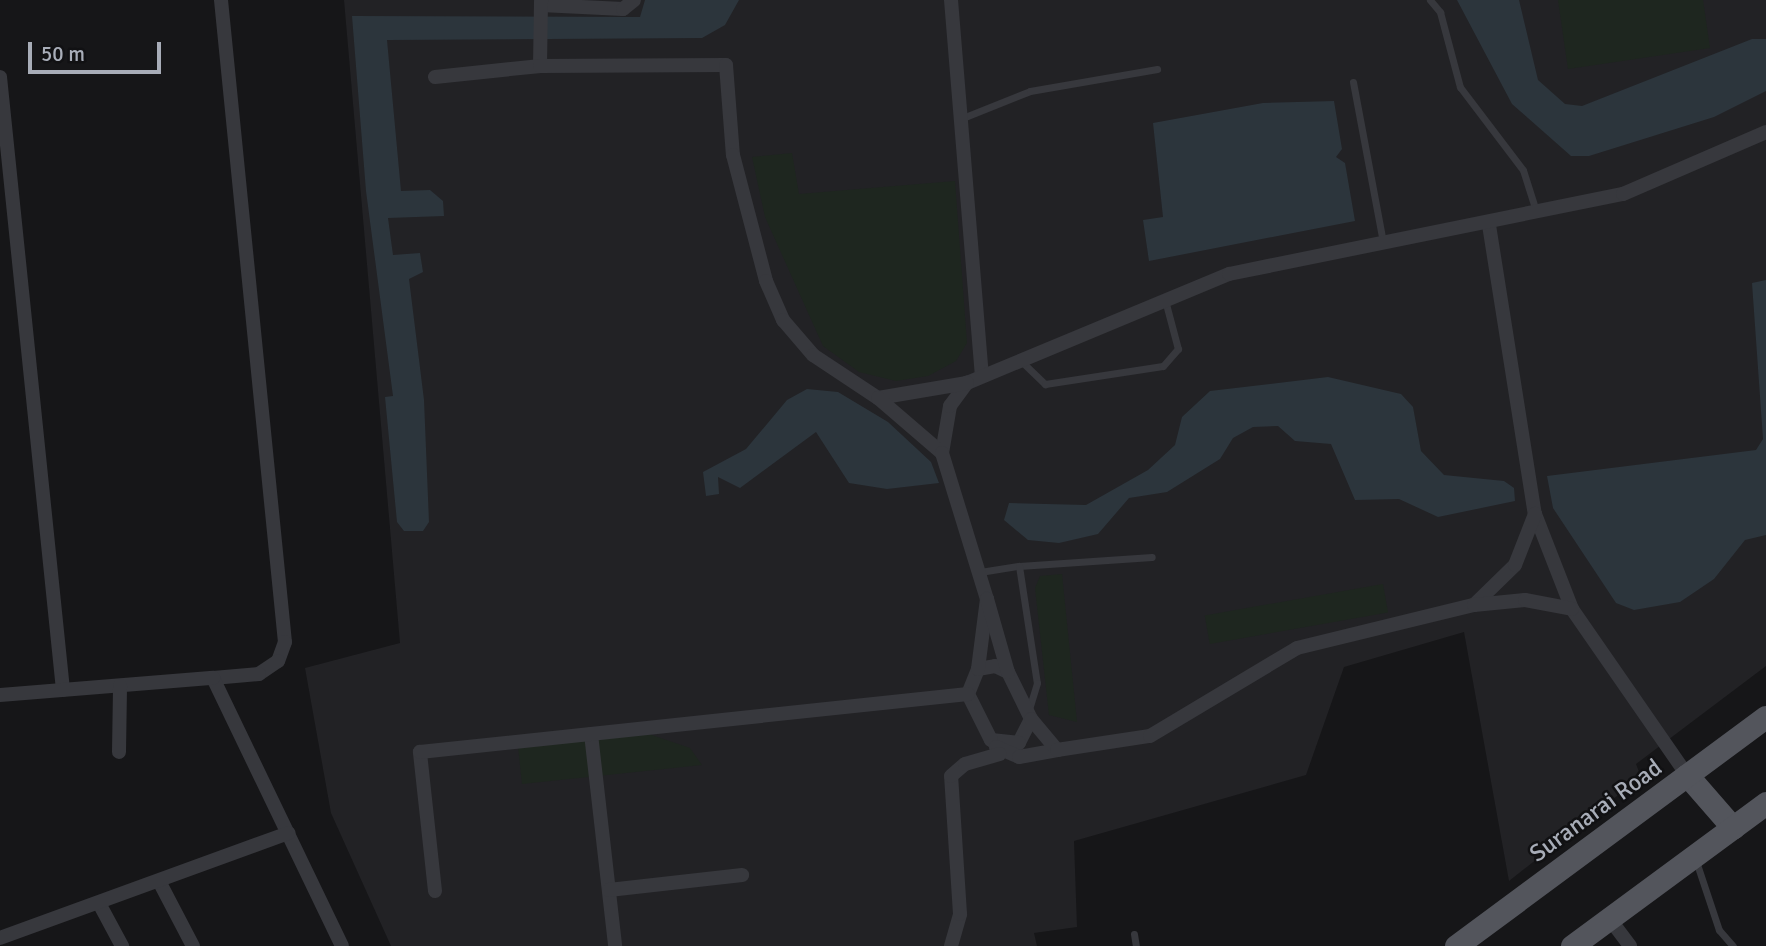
<!DOCTYPE html>
<style>
body{margin:0}
#map{position:relative;width:1766px;height:946px;overflow:hidden;background:#161618;font-family:Signika,sans-serif}
div>[style]{position:absolute}
[style*='--x']{left:calc(var(--x)*1px);top:calc(var(--y)*1px);width:calc(var(--w)*1px);rotate:calc(var(--a)*1deg)}
.built>*{inset:0;background:#222225}
.green>*{inset:0;background:#1e261f;transform-origin:0 0}
.water>*{inset:0;background:#2c353c}
.lane>*{height:7px;margin:-3.5px;padding:0 3.5px;transform-origin:3.5px;border-radius:3.5px;background:#37383d}
.street>*{height:14px;margin:-7px;padding:0 7px;transform-origin:7px;border-radius:7px;background:#37383d}
.primary>*{height:23px;margin:-11.5px;padding:0 11.5px;transform-origin:11.5px;border-radius:11.5px;background:#53555c}
span{translate:-50% -50%;white-space:nowrap;text-align:center;line-height:1.15;-webkit-text-stroke:5px #111113;paint-order:stroke}
.street-label{font-size:24px;color:#a8adb8}
.scale{position:absolute;left:28px;top:42px;width:133px;height:32px;box-sizing:border-box;border:4px solid #a8adb8;border-top:0;padding-left:9px;font-size:21px;line-height:24px;white-space:nowrap;color:#a8adb8;-webkit-text-stroke:5px #111113;paint-order:stroke}
</style>
<div id="map">
<div class="built">
<i style="clip-path:polygon(344px 0,1766px 0,1766px 666px,1636px 764px,1641px 777px,1509px 881px,1464px 632px,1344px 667px,1306px 775px,1074px 841px,1077px 927px,1034px 933px,1037px 946px,391px 946px,331px 813px,305px 668px,400px 643px)"></i>
</div>
<div class="green">
<i style="clip-path:polygon(1558px 0,1703px 0,1710px 48px,1568px 69px)"></i>
<i style="clip-path:polygon(792px 153px,799px 194px,955px 181px,967px 343px,956px 361px,928px 376px,896px 381px,859px 372px,823px 346px,765px 217px,752px 157px)"></i>
<i style="clip-path:polygon(1062px 574px,1077px 722px,1049px 715px,1035px 588px,1040px 576px)"></i>
<i style="left:1383px;top:584px;width:29px;height:181px;rotate:80deg"></i>
<i style="clip-path:polygon(643px 732px,690px 748px,702px 765px,522px 784px,518px 746px)"></i>
</div>
<div class="water">
<i style="clip-path:polygon(645px 0,739px 0,725px 25px,702px 38px,387px 40px,401px 191px,430px 190px,443px 201px,444px 216px,388px 218px,393px 255px,420px 253px,423px 272px,409px 279px,424px 400px,429px 522px,423px 531px,404px 531px,397px 522px,385px 397px,393px 396px,366px 191px,352px 16px,640px 17px)"></i>
<i style="clip-path:polygon(1457px 0,1519px 0,1538px 80px,1565px 104px,1582px 106px,1752px 39px,1766px 39px,1766px 91px,1714px 117px,1589px 156px,1571px 156px,1512px 104px)"></i>
<i style="clip-path:polygon(1334px 101px,1342px 149px,1336px 157px,1345px 163px,1355px 221px,1149px 261px,1143px 220px,1163px 217px,1153px 123px,1263px 103px)"></i>
<i style="clip-path:polygon(1766px 280px,1766px 535px,1745px 540px,1714px 579px,1680px 602px,1634px 610px,1616px 603px,1553px 508px,1547px 476px,1756px 450px,1763px 439px,1752px 283px)"></i>
<i style="clip-path:polygon(1328px 377px,1401px 394px,1413px 407px,1421px 451px,1444px 475px,1504px 481px,1514px 488px,1515px 501px,1438px 517px,1399px 499px,1355px 500px,1331px 444px,1295px 441px,1278px 426px,1253px 427px,1233px 438px,1220px 459px,1167px 492px,1129px 498px,1098px 534px,1059px 543px,1028px 540px,1004px 520px,1009px 503px,1086px 505px,1148px 470px,1175px 445px,1182px 417px,1210px 391px)"></i>
<i style="clip-path:polygon(807px 389px,838px 392px,888px 422px,931px 462px,939px 483px,887px 489px,849px 483px,816px 432px,740px 488px,718px 477px,719px 494px,706px 496px,703px 472px,746px 449px,787px 400px)"></i>
</div>
<div class="lane">
<i style="--x:1430;--y:0;--w:16;--a:50"></i>
<i style="--x:1440;--y:12;--w:78;--a:75.1"></i>
<i style="--x:1460;--y:87;--w:104;--a:52.8"></i>
<i style="--x:1523;--y:170;--w:43;--a:72.4"></i>
<i style="--x:1353;--y:82;--w:163;--a:79.4"></i>
<i style="--x:960;--y:119;--w:75;--a:-21.8"></i>
<i style="--x:1030;--y:91;--w:129;--a:-9.8"></i>
<i style="--x:1020;--y:360;--w:35;--a:44"></i>
<i style="--x:1045;--y:384;--w:119;--a:-8.7"></i>
<i style="--x:1163;--y:366;--w:23;--a:-49"></i>
<i style="--x:1178;--y:349;--w:51;--a:-104.9"></i>
<i style="--x:1019;--y:566;--w:133;--a:-3.9"></i>
<i style="--x:980;--y:572;--w:39;--a:-9"></i>
<i style="--x:1019;--y:566;--w:118;--a:81.3"></i>
<i style="--x:1037;--y:683;--w:30;--a:107"></i>
<i style="--x:1696;--y:861;--w:73;--a:71.6"></i>
<i style="--x:1719;--y:930;--w:21;--a:49"></i>
<i style="--x:1134;--y:934;--w:12;--a:81"></i>
</div>
<div class="street">
<i style="--x:221;--y:0;--w:645;--a:84.31"></i>
<i style="--x:285;--y:642;--w:20;--a:110"></i>
<i style="--x:278;--y:661;--w:23;--a:146"></i>
<i style="--x:259;--y:674;--w:46;--a:175"></i>
<i style="--x:213;--y:678;--w:297;--a:64.3"></i>
<i style="--x:951;--y:0;--w:376;--a:85.3"></i>
<i style="--x:541;--y:5;--w:82;--a:2.8"></i>
<i style="--x:623;--y:9;--w:14;--a:-39"></i>
<i style="--x:540;--y:66;--w:66;--a:-89.1"></i>
<i style="--x:0;--y:77;--w:616;--a:84.13"></i>
<i style="--x:435;--y:77;--w:106;--a:-6"></i>
<i style="--x:540;--y:66;--w:186;--a:-0.3"></i>
<i style="--x:726;--y:65;--w:90;--a:85.6"></i>
<i style="--x:733;--y:155;--w:130;--a:75.3"></i>
<i style="--x:766;--y:281;--w:43;--a:66.4"></i>
<i style="--x:783;--y:320;--w:46;--a:49.4"></i>
<i style="--x:813;--y:355;--w:78;--a:33.5"></i>
<i style="--x:1489;--y:225;--w:293;--a:81"></i>
<i style="--x:1535;--y:514;--w:102;--a:68.7"></i>
<i style="--x:1572;--y:609;--w:202;--a:55.3"></i>
<i style="--x:967;--y:383;--w:284;--a:-22.6"></i>
<i style="--x:1229;--y:274;--w:402;--a:-11.5"></i>
<i style="--x:1623;--y:194;--w:156;--a:-23.4"></i>
<i style="--x:942;--y:453;--w:48;--a:-80.3"></i>
<i style="--x:950;--y:406;--w:29;--a:-54"></i>
<i style="--x:967;--y:383;--w:90;--a:170.4"></i>
<i style="--x:878;--y:398;--w:84;--a:40.7"></i>
<i style="--x:942;--y:453;--w:153;--a:72.9"></i>
<i style="--x:1474;--y:605;--w:57;--a:-44.3"></i>
<i style="--x:1515;--y:565;--w:55;--a:-68.6"></i>
<i style="--x:995;--y:666;--w:14;--a:25"></i>
<i style="--x:1008;--y:672;--w:52;--a:63.9"></i>
<i style="--x:1031;--y:719;--w:27;--a:117"></i>
<i style="--x:1019;--y:743;--w:28;--a:-174"></i>
<i style="--x:991;--y:740;--w:51;--a:-116.6"></i>
<i style="--x:968;--y:694;--w:27;--a:-68"></i>
<i style="--x:978;--y:669;--w:17;--a:-10"></i>
<i style="--x:978;--y:669;--w:71;--a:-82.7"></i>
<i style="--x:987;--y:599;--w:76;--a:74"></i>
<i style="--x:0;--y:695;--w:214;--a:-4.6"></i>
<i style="--x:591;--y:734;--w:213;--a:83.5"></i>
<i style="--x:996;--y:747;--w:25;--a:23"></i>
<i style="--x:1019;--y:757;--w:39;--a:-10"></i>
<i style="--x:1057;--y:750;--w:40;--a:-130"></i>
<i style="--x:1057;--y:750;--w:94;--a:-8.6"></i>
<i style="--x:1150;--y:736;--w:171;--a:-30.9"></i>
<i style="--x:1297;--y:648;--w:182;--a:-13.7"></i>
<i style="--x:1474;--y:605;--w:51;--a:-5.6"></i>
<i style="--x:1525;--y:600;--w:48;--a:10.8"></i>
<i style="--x:119;--y:752;--w:66;--a:-89.1"></i>
<i style="--x:160;--y:883;--w:71;--a:62.4"></i>
<i style="--x:609;--y:890;--w:134;--a:-6.4"></i>
<i style="--x:435;--y:891;--w:140;--a:-96.2"></i>
<i style="--x:420;--y:752;--w:551;--a:-6.04"></i>
<i style="--x:100;--y:905;--w:47;--a:61.8"></i>
<i style="--x:1609;--y:918;--w:35;--a:53"></i>
<i style="--x:0;--y:938;--w:307;--a:-20"></i>
<i style="--x:951;--y:946;--w:33;--a:-74"></i>
<i style="--x:960;--y:914;--w:138;--a:-93.7"></i>
<i style="--x:951;--y:776;--w:18;--a:-41"></i>
<i style="--x:965;--y:764;--w:36;--a:-16"></i>
</div>
<div class="primary">
<i style="--x:1687;--y:775;--w:70;--a:49"></i>
<i style="--x:1456;--y:946;--w:385;--a:-36.5"></i>
<i style="--x:1572;--y:946;--w:241;--a:-36.4"></i>
</div>
<div class="street-label">
<span style="left:1596px;top:811px;rotate:-36deg">Suranarai Road</span>
</div>
<div class="scale">50 m</div>
</div>
